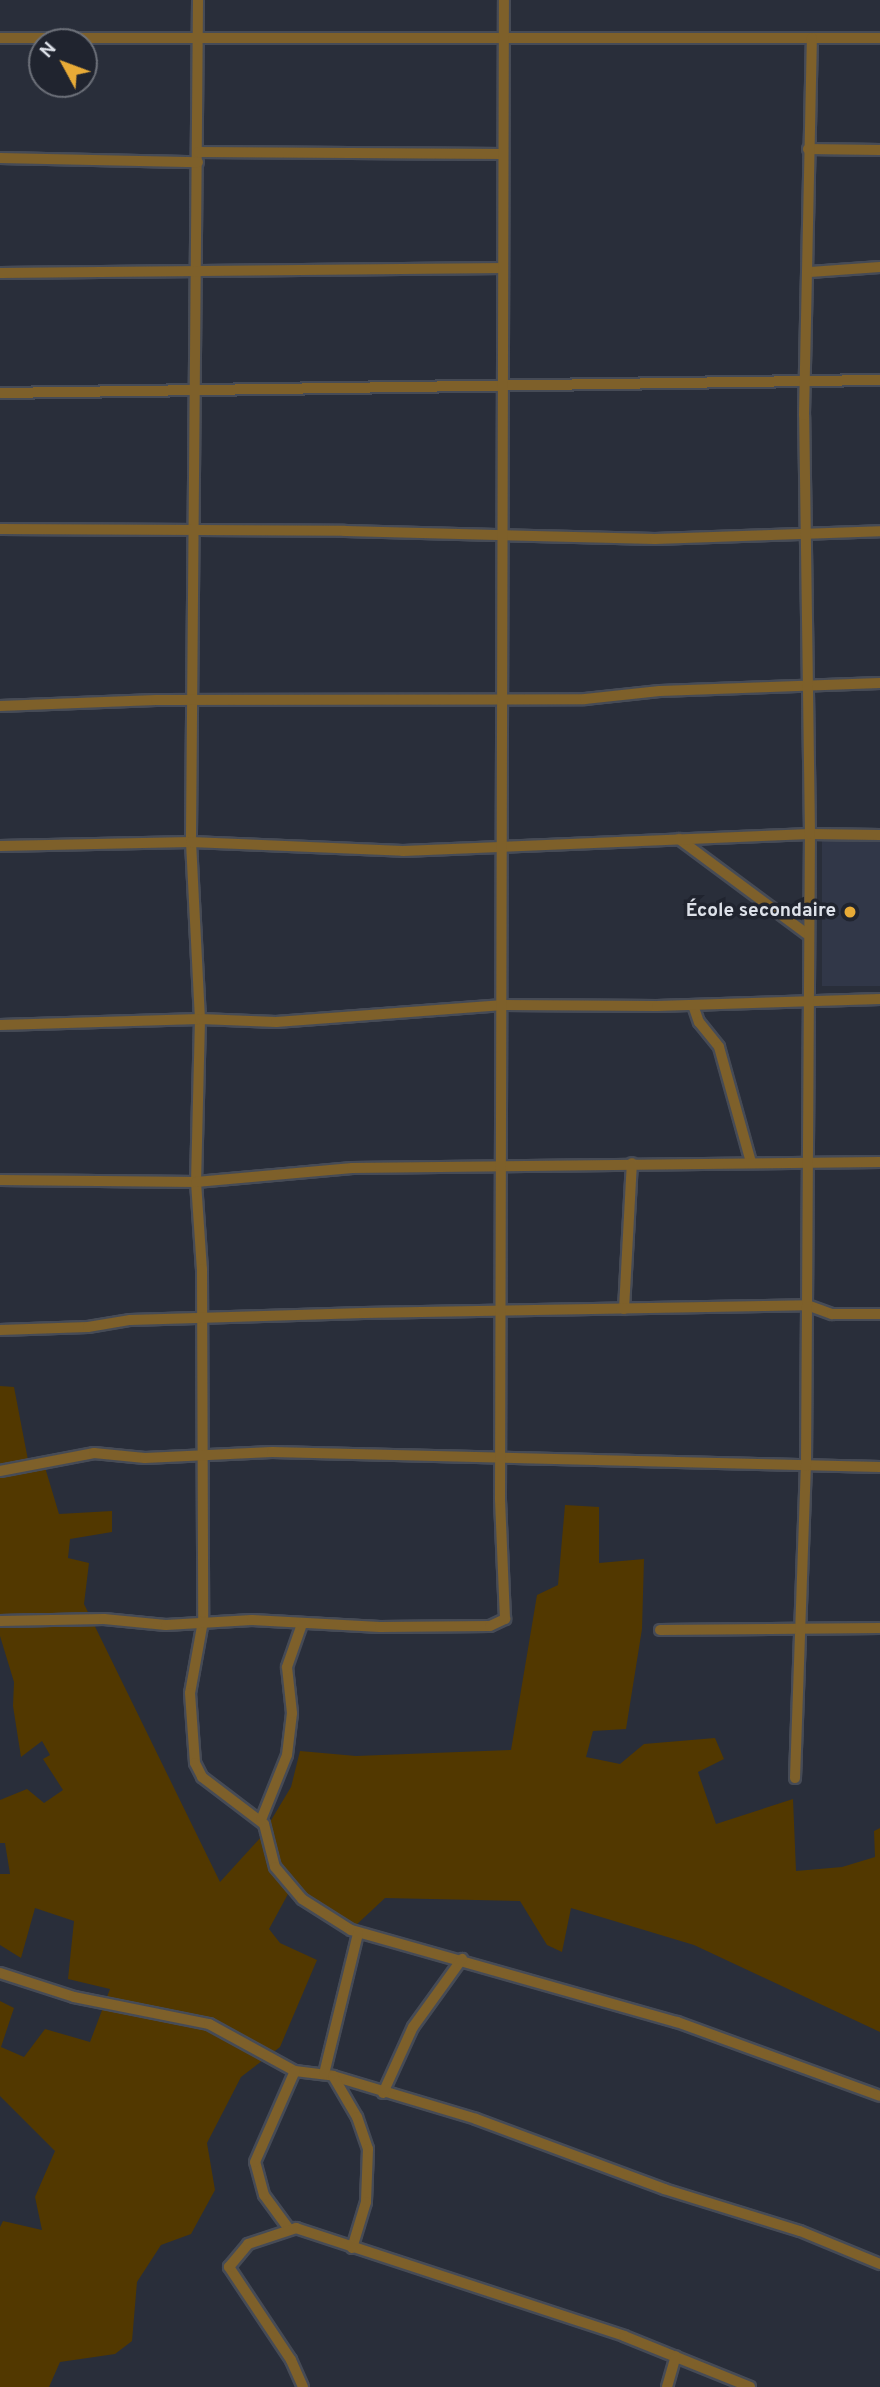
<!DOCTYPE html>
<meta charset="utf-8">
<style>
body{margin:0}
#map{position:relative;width:880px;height:2387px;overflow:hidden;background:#292e3a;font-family:Overpass,sans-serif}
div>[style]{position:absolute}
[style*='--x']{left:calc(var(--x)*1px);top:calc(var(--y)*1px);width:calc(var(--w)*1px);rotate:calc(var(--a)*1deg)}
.built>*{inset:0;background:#313748;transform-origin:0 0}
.green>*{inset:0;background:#523800}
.roads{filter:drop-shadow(2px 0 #464b56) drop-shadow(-2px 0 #464b56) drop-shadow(0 2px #464b56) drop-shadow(0 -2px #464b56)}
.minor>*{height:10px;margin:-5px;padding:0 5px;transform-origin:5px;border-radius:5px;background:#7e602a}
.dots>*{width:19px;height:19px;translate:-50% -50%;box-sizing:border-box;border:4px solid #20242f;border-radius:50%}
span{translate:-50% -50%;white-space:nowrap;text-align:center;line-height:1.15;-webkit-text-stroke:7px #20242f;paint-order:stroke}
.poi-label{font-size:19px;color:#dde1e9;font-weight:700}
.right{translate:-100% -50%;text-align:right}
.north{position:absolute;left:28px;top:28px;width:70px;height:70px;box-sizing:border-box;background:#20242f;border:2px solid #6c7079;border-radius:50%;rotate:311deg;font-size:19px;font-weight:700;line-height:28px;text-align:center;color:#dde1e9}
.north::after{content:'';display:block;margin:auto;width:24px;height:32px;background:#e8ab37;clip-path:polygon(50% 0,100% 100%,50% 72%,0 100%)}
</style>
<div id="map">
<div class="built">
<i style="left:822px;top:839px;width:58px;height:147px"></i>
</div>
<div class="green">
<i style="clip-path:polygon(0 1386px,14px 1387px,28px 1460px,44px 1464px,59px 1514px,112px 1511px,112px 1532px,70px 1539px,68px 1558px,89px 1563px,84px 1604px,220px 1882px,261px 1837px,291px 1787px,300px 1751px,356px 1756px,511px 1750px,537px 1595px,558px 1585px,565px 1505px,599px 1507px,599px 1563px,644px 1559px,642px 1629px,626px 1729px,593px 1731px,586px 1757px,620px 1764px,644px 1744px,715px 1738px,724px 1759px,698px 1772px,716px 1824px,793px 1799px,796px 1871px,842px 1867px,875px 1857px,874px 1831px,880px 1828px,880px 2032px,694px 1945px,571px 1908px,562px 1952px,547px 1945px,520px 1901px,385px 1898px,354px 1927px,288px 1894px,269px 1929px,280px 1943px,317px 1960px,280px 2047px,241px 2077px,207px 2143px,215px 2190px,191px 2234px,161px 2245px,137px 2282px,132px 2341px,115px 2354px,60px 2362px,49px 2387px,0 2387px,0 2227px,3px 2221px,42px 2230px,35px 2197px,55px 2151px,0 2096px,0 2001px,14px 2008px,1px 2047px,24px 2057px,45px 2029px,90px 2042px,110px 1989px,68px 1979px,74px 1921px,35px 1908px,21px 1958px,0 1945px,0 1874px,10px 1874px,5px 1843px,0 1843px,0 1800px,27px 1789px,44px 1803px,63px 1790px,43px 1759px,50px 1755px,42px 1741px,21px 1757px,13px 1706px,14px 1682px,0 1636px)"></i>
</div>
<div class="roads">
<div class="minor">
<i style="--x:198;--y:0;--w:842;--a:90.48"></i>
<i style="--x:191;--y:842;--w:177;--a:87.1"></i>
<i style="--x:200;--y:1019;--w:163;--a:91.4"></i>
<i style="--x:196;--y:1182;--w:87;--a:86.1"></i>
<i style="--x:202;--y:1269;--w:352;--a:89.8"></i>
<i style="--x:203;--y:1621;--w:73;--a:100.2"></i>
<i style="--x:190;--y:1693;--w:70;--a:85.9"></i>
<i style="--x:195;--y:1763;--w:16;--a:63"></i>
<i style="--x:202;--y:1777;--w:78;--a:37.2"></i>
<i style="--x:264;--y:1824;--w:44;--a:75.7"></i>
<i style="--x:275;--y:1867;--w:42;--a:49.8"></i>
<i style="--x:302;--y:1899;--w:58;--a:32.3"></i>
<i style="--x:351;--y:1930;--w:339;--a:15.8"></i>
<i style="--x:677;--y:2022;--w:216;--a:20"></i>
<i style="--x:0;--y:38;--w:880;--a:0"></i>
<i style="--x:808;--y:149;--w:72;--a:0.8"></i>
<i style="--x:198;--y:152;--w:304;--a:0.4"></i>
<i style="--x:0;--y:158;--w:198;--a:1.2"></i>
<i style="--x:810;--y:272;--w:70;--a:-4.1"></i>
<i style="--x:0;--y:273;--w:503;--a:-0.57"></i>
<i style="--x:0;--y:393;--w:880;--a:-0.85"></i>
<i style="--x:0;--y:529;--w:345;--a:0.3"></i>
<i style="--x:345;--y:531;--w:310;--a:1.5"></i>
<i style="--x:655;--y:539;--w:225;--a:-2"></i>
<i style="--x:0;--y:706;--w:156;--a:-2.2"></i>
<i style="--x:156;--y:700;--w:429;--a:-0.1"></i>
<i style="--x:585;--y:699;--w:75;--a:-6.1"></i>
<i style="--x:660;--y:691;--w:220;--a:-2.1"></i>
<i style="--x:679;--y:839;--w:159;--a:36.6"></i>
<i style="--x:0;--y:846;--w:191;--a:-1.2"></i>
<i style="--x:191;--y:842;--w:212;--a:2.4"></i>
<i style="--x:403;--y:851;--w:407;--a:-2.4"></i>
<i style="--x:810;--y:834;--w:70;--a:0.8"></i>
<i style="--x:693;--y:1005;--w:18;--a:71"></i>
<i style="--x:699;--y:1022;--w:32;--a:51"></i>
<i style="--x:719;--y:1047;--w:119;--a:74.5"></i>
<i style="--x:0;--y:1025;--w:200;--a:-1.7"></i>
<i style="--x:200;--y:1019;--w:76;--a:2.3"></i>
<i style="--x:276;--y:1022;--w:228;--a:-4.3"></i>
<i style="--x:503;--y:1005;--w:154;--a:0.4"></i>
<i style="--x:657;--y:1006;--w:223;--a:-1.8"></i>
<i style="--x:0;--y:1180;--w:196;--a:0.6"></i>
<i style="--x:196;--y:1182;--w:157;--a:-5.1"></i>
<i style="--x:352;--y:1168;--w:528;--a:-0.65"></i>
<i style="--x:624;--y:1309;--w:146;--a:-86.9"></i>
<i style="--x:0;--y:1330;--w:88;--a:-2"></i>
<i style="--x:88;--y:1327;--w:43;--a:-9.5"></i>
<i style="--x:130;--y:1320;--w:234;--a:-1.7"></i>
<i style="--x:364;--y:1313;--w:443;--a:-1"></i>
<i style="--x:807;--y:1305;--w:27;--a:20"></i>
<i style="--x:832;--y:1314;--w:48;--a:0"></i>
<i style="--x:0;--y:1471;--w:96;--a:-10.8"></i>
<i style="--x:94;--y:1453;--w:51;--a:5.6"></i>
<i style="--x:145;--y:1458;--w:127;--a:-2.7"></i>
<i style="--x:272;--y:1452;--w:608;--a:1.41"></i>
<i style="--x:0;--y:1621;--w:104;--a:-1.1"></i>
<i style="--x:104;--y:1619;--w:62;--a:5.5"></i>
<i style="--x:166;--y:1625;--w:86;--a:-3.3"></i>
<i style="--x:252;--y:1620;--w:128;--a:3.1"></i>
<i style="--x:380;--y:1627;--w:110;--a:-0.5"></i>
<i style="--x:490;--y:1626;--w:17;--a:-25"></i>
<i style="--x:505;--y:1619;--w:119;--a:-92.4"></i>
<i style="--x:500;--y:1500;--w:1500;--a:-89.85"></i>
<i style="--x:660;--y:1630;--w:220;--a:-0.5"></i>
<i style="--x:795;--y:1778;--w:312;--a:-88"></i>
<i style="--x:806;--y:1466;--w:632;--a:-89.64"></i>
<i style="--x:810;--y:834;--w:419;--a:-90.8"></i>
<i style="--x:804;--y:415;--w:377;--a:-88.8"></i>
<i style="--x:261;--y:1820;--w:70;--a:-68.2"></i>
<i style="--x:287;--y:1755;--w:42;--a:-83.2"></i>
<i style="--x:292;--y:1713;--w:46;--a:-96.2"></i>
<i style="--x:287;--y:1667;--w:46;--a:-70.8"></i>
<i style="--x:0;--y:1973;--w:78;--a:18"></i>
<i style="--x:74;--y:1997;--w:138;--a:11.3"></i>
<i style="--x:209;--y:2024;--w:98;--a:28.7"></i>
<i style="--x:295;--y:2071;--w:38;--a:7"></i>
<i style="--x:333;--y:2076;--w:149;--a:16.7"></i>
<i style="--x:476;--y:2119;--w:201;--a:20.4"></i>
<i style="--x:664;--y:2189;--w:142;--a:17.2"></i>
<i style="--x:800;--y:2231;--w:87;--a:22.4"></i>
<i style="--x:324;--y:2074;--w:145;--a:-76.4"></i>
<i style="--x:333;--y:2076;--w:48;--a:59.7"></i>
<i style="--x:357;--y:2117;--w:34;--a:71"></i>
<i style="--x:368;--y:2149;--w:53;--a:92.2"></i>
<i style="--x:366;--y:2202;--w:48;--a:106.9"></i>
<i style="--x:383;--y:2093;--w:72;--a:-65.6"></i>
<i style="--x:413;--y:2027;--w:84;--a:-54.2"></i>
<i style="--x:289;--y:2229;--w:42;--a:-126.3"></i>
<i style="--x:264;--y:2195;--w:34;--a:-105"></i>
<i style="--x:255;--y:2162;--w:99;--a:-66.3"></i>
<i style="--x:303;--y:2387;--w:30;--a:-114"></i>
<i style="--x:291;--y:2360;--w:112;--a:-123.7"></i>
<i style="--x:229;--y:2267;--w:30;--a:-50"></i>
<i style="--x:248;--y:2244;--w:51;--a:-18.4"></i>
<i style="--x:296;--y:2228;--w:345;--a:18.2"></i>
<i style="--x:624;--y:2336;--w:136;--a:22"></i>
<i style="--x:667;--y:2387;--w:32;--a:-74"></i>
</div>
</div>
<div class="dots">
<i style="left:850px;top:912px;background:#e8ab37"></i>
</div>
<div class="poi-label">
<span class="right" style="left:836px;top:912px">École secondaire</span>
</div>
<div class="north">N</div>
</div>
